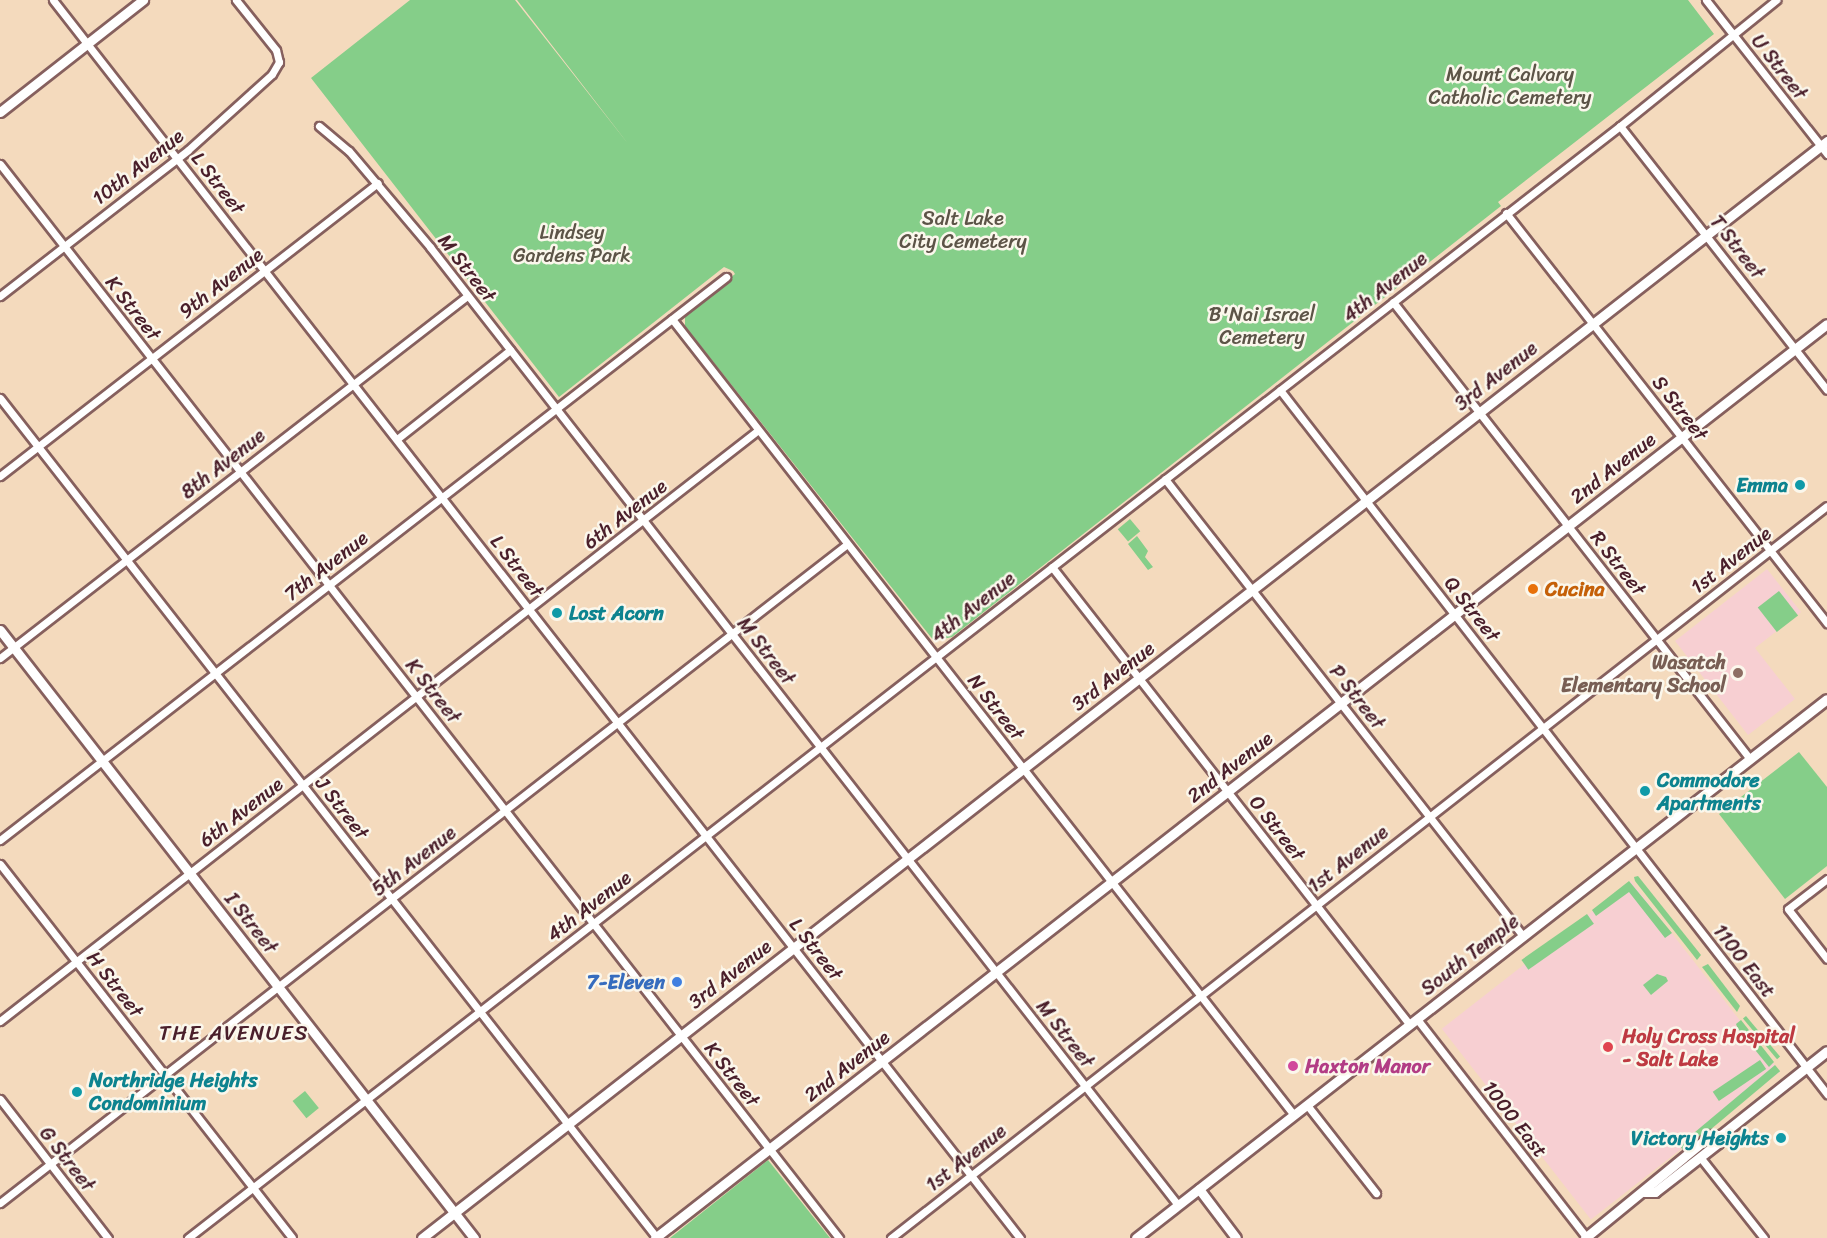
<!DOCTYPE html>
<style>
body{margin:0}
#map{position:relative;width:1827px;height:1238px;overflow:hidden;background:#f4dabd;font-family:Sriracha,sans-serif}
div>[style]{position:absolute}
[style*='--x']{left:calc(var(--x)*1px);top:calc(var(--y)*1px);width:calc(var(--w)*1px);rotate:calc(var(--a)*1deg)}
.built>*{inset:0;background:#f7cfd2;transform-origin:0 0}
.green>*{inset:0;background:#85ce89;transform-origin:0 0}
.roads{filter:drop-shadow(2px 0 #86605e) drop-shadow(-2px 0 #86605e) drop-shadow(0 2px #86605e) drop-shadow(0 -2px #86605e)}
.street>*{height:7px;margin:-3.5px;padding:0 3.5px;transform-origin:3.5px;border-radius:3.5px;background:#fff}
.secondary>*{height:9px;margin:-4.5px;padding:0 4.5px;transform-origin:4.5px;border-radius:4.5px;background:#fff}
.dots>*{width:16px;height:16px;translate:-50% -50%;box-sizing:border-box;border:3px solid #fbf7ec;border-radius:50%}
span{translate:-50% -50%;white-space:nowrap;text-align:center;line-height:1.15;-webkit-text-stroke:5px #fbf7ec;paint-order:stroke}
.street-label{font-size:20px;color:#4a1f2b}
.park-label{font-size:20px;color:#5c5447}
.culture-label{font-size:20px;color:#0d838f;font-weight:700}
.right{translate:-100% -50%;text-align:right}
.left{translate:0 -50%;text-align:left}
.food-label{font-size:20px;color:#c56008;font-weight:700}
.education-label{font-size:20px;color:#785e54;font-weight:700}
.shop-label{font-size:20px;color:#366cbe;font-weight:700}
.health-label{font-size:20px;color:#be3a42;font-weight:700}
.hotel-label{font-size:20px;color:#b23c85;font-weight:700}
.neighbourhood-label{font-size:21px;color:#4a1f2b;letter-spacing:1.5px}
</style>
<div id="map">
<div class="built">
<i style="clip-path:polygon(1767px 569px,1801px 612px,1755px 648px,1795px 699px,1748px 735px,1675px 641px)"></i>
<i style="left:1631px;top:881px;width:242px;height:240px;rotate:52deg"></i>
</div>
<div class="green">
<i style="clip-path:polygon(410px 0,515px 0,629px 145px,517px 0,1688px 0,1714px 34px,1498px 202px,1501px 206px,952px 637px,934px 641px,685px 326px,685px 315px,735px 274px,733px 271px,724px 267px,559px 397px,311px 78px)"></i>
<i style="left:1130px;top:519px;width:16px;height:16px;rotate:50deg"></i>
<i style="clip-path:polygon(1137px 536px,1148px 551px,1145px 557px,1153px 567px,1148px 570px,1128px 544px)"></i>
<i style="left:1779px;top:591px;width:31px;height:27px;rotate:52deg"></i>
<i style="clip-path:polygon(1799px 752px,1827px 787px,1827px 866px,1785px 899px,1719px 814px)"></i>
<i style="clip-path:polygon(1638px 876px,1701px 955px,1697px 960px,1635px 881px,1634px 877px)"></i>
<i style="clip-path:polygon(1629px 881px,1672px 933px,1665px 938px,1629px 892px,1596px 916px,1592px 910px)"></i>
<i style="left:1587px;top:914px;width:12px;height:80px;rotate:55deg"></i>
<i style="clip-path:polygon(1708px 964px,1740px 1006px,1737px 1012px,1702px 967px)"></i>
<i style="clip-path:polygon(1657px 974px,1666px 977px,1668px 981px,1651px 995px,1643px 985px)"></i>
<i style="left:1746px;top:1016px;width:53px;height:4px;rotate:50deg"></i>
<i style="clip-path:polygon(1741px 1020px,1774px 1062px,1769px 1067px,1738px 1029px,1736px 1024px)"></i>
<i style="left:1760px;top:1060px;width:11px;height:57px;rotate:56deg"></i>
<i style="left:1775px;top:1065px;width:8px;height:125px;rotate:50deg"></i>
<i style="left:305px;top:1091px;width:22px;height:16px;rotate:51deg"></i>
<i style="clip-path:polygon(768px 1160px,830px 1238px,670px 1238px)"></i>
</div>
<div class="roads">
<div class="street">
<i style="--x:53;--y:0;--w:1571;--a:52.01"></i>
<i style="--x:1706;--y:0;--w:196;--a:51.8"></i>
<i style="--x:319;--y:126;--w:39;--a:40"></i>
<i style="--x:349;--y:151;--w:126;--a:49.8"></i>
<i style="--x:430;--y:247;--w:1215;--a:52.02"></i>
<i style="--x:1620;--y:126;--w:335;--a:51.9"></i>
<i style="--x:0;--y:164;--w:1363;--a:52"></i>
<i style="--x:1506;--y:213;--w:521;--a:51.94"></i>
<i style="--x:0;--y:296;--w:238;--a:-37.8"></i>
<i style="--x:188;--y:150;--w:113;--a:-42.1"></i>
<i style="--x:272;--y:74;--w:14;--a:-60"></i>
<i style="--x:279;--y:62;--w:12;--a:-104"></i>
<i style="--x:276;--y:50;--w:64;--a:-128.7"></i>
<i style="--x:1393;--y:302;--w:580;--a:52"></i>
<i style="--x:672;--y:319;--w:1010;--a:52"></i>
<i style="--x:1280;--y:390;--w:892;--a:52.15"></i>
<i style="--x:0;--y:398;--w:1066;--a:51.97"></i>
<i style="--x:397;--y:439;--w:144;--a:-38.2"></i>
<i style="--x:0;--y:476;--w:478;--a:-37.8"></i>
<i style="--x:1165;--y:479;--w:581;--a:51.93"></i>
<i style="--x:1052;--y:567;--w:581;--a:51.99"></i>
<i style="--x:0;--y:658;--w:591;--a:-37.78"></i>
<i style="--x:0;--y:840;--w:919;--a:-37.79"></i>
<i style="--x:0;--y:864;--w:474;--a:52"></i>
<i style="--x:1827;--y:879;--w:49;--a:142.4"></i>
<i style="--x:1788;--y:909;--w:63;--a:52"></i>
<i style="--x:1417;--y:1019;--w:277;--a:52.2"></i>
<i style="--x:0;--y:1021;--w:961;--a:-37.94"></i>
<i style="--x:0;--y:1099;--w:176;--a:52.2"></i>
<i style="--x:1307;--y:1105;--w:112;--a:51.9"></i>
<i style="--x:1700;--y:1157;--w:103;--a:51.7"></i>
<i style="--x:0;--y:1203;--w:1073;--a:-37.88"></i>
<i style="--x:188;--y:1238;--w:1813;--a:-37.83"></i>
<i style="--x:1620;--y:126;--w:201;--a:-38.9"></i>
<i style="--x:891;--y:1238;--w:1188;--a:-38.03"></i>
</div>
<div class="secondary">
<i style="--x:0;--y:112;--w:182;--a:-38.1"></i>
<i style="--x:0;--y:630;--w:771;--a:52.06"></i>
<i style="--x:1199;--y:1189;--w:61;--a:52.9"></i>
<i style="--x:1644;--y:1192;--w:11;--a:0"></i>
<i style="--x:1655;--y:1192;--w:80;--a:-37.9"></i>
<i style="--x:1718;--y:1143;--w:9;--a:-69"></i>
<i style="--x:1721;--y:1135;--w:135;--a:-38.4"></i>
<i style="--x:422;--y:1238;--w:1783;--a:-37.98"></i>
<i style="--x:655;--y:1238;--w:1486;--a:-37.95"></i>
<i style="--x:1136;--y:1238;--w:876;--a:-37.96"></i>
<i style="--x:1585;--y:1238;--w:163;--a:-39.3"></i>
<i style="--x:1711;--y:1135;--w:10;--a:0"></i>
</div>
</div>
<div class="dots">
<i style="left:1800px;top:485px;background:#0f9aa8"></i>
<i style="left:1533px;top:589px;background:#e8710a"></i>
<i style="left:557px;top:613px;background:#0f9aa8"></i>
<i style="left:1738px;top:673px;background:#8d6e63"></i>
<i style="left:1645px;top:791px;background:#0f9aa8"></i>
<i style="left:677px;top:982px;background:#3f7fe0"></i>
<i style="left:1608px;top:1047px;background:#e0444e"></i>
<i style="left:1293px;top:1066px;background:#d1479c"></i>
<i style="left:77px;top:1092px;background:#0f9aa8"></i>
<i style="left:1781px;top:1138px;background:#0f9aa8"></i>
</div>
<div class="street-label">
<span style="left:1779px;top:67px;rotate:52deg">U Street</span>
<span style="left:138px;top:167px;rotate:-38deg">10th Avenue</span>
<span style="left:218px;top:183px;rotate:52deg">L Street</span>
<span style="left:1737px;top:247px;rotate:52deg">T Street</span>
<span style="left:467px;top:268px;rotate:52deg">M Street</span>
<span style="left:221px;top:283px;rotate:-38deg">9th Avenue</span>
<span style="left:1385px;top:287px;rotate:-38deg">4th Avenue</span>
<span style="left:133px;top:308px;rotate:52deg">K Street</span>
<span style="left:1496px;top:376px;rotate:-38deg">3rd Avenue</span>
<span style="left:1680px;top:408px;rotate:52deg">S Street</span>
<span style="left:223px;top:464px;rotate:-38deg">8th Avenue</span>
<span style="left:1613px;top:468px;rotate:-38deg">2nd Avenue</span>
<span style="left:625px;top:514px;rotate:-38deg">6th Avenue</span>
<span style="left:1731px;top:560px;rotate:-38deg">1st Avenue</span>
<span style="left:1618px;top:563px;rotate:52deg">R Street</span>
<span style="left:326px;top:566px;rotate:-38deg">7th Avenue</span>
<span style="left:517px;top:566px;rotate:52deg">L Street</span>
<span style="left:973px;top:607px;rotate:-38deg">4th Avenue</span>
<span style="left:1472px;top:609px;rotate:52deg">Q Street</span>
<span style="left:766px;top:651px;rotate:52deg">M Street</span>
<span style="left:1113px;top:676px;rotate:-38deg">3rd Avenue</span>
<span style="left:433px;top:691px;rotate:52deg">K Street</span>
<span style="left:1357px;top:697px;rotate:52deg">P Street</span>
<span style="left:996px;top:707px;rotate:52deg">N Street</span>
<span style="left:1230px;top:767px;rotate:-38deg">2nd Avenue</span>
<span style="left:342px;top:808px;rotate:52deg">J Street</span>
<span style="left:241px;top:812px;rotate:-38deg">6th Avenue</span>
<span style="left:1277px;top:828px;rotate:52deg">O Street</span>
<span style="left:1348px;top:859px;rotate:-38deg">1st Avenue</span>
<span style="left:414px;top:861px;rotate:-38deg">5th Avenue</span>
<span style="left:589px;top:906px;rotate:-38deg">4th Avenue</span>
<span style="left:251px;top:923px;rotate:52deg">I Street</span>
<span style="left:816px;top:949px;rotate:52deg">L Street</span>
<span style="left:1470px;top:955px;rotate:-38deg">South Temple</span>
<span style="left:1744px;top:961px;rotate:52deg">1100 East</span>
<span style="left:730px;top:974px;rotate:-38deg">3rd Avenue</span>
<span style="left:115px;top:984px;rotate:52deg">H Street</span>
<span style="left:1065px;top:1034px;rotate:52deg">M Street</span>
<span style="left:847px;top:1066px;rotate:-38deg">2nd Avenue</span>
<span style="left:732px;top:1074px;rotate:52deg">K Street</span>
<span style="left:1515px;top:1119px;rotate:52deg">1000 East</span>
<span style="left:966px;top:1158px;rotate:-38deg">1st Avenue</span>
<span style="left:67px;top:1159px;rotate:52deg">G Street</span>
</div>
<div class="park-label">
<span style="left:1510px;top:86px">Mount Calvary<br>Catholic Cemetery</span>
<span style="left:963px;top:230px">Salt Lake<br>City Cemetery</span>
<span style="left:572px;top:244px">Lindsey<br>Gardens Park</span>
<span style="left:1262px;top:326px">B'Nai Israel<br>Cemetery</span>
</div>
<div class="culture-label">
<span class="right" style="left:1788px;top:485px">Emma</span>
<span class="left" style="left:569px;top:613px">Lost Acorn</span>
<span class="left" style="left:1657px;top:792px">Commodore<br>Apartments</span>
<span class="left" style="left:89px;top:1092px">Northridge Heights<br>Condominium</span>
<span class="right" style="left:1769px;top:1138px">Victory Heights</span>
</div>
<div class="food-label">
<span class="left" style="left:1545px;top:589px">Cucina</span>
</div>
<div class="education-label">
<span class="right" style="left:1726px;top:674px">Wasatch<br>Elementary School</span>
</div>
<div class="shop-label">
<span class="right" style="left:665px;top:982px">7-Eleven</span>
</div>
<div class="health-label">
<span class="left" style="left:1622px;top:1048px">Holy Cross Hospital<br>- Salt Lake</span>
</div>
<div class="hotel-label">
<span class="left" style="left:1305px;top:1066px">Haxton Manor</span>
</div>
<div class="neighbourhood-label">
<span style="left:234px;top:1033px">THE AVENUES</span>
</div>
</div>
